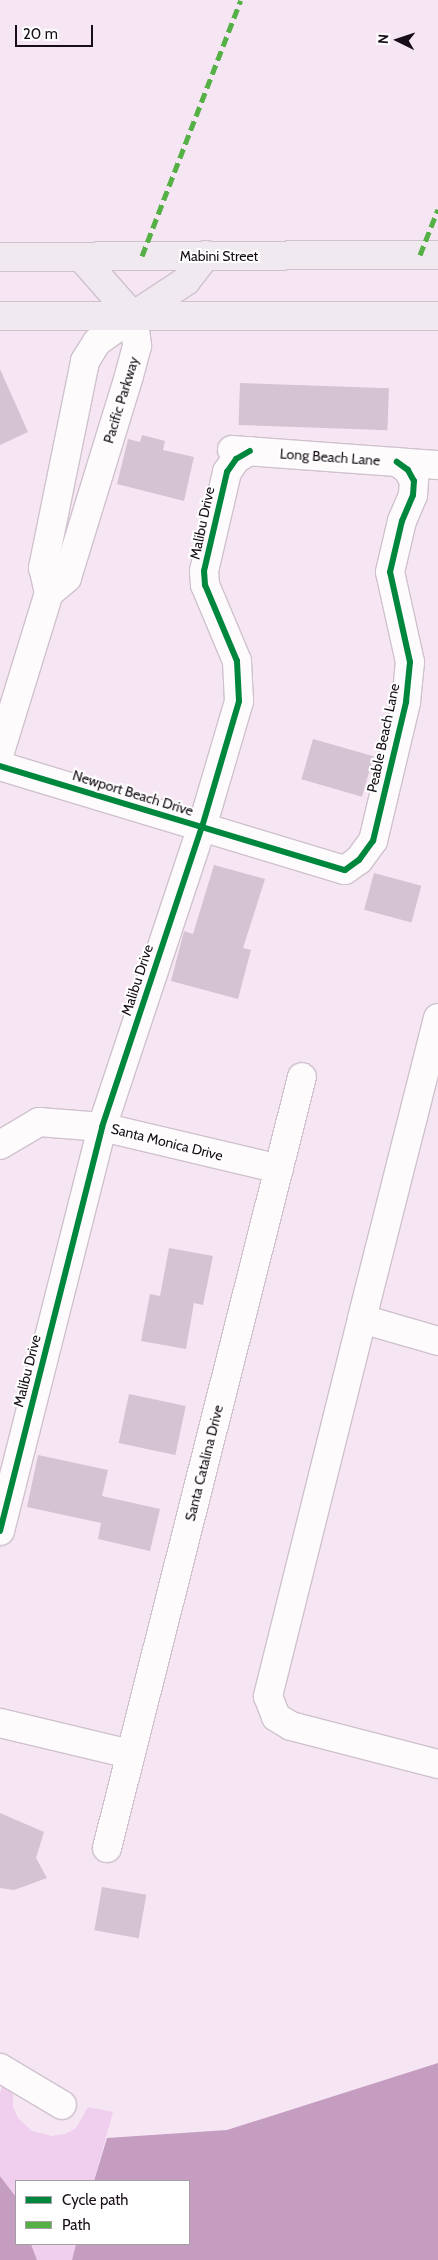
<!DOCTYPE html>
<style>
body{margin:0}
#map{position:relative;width:438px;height:2260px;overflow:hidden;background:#f6e6f4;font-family:Cabin,sans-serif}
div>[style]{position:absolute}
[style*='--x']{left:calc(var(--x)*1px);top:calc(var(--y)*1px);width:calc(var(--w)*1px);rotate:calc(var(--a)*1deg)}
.green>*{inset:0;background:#efcfed}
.water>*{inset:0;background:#c49dc1}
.building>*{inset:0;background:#d4c3d2;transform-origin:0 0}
.roads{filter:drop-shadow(1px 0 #cfc2cd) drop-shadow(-1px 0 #cfc2cd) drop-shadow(0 1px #cfc2cd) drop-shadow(0 -1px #cfc2cd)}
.minor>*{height:28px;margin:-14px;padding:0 14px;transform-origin:14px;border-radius:14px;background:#fefbfd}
.major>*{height:28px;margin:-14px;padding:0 14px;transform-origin:14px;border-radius:14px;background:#f0e9f0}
.quiet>*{height:5px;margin-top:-2.5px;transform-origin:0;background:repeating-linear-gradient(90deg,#55b045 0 10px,transparent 0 15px)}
.cycleway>*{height:6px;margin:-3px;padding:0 3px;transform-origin:3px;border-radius:3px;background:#00873e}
span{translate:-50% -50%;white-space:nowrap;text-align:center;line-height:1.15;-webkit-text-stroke:4px #fff;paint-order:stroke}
.street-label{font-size:14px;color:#180e17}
.legend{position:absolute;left:15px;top:2180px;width:175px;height:65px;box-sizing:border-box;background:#fff;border:1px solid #a39fa2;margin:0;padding:6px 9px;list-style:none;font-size:15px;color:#180e17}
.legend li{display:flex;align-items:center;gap:10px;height:25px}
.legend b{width:25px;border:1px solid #a39fa2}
.north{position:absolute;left:373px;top:15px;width:50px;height:50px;-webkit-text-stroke:4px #fff;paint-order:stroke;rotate:274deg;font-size:14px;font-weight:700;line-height:20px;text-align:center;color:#180e17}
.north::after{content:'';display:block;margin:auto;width:18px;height:22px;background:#180e17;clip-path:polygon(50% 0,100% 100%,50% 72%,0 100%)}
.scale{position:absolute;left:15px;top:25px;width:78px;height:22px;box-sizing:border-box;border:2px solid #180e17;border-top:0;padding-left:6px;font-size:15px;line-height:18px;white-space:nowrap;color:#180e17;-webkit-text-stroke:4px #fff;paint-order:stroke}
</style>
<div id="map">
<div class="green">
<i style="clip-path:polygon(4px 2081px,13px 2086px,13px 2107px,18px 2118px,32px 2131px,52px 2136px,65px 2134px,76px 2128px,88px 2107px,113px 2112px,94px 2181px,16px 2181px,16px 2197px,0 2176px,0 2093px)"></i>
<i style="clip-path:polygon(31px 2244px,76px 2244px,72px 2260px,37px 2260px)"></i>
</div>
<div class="water">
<i style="clip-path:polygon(438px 2063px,438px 2260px,72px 2260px,76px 2244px,189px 2244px,189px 2181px,94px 2181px,107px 2138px,227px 2130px)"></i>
<i style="clip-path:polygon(0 2176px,16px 2197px,16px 2244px,31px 2244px,37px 2260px,0 2260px)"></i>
</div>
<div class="building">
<i style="clip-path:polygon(0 369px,28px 432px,0 445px)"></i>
<i style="left:240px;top:383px;width:149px;height:42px;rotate:2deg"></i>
<i style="clip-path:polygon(142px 435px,165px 441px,163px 450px,194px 457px,184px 501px,117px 484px,128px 439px,140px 442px)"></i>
<i style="left:313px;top:739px;width:63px;height:42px;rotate:16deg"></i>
<i style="clip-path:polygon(214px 865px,265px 879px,243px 948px,251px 950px,238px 999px,171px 981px,184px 931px,193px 934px)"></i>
<i style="left:374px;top:873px;width:49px;height:38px;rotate:15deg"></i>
<i style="clip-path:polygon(169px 1248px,213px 1256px,203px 1305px,194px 1303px,186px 1349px,141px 1341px,150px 1294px,160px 1296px)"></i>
<i style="left:129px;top:1394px;width:58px;height:50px;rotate:12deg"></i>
<i style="clip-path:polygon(38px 1455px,108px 1470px,102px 1496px,160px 1509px,150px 1551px,98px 1539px,101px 1523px,27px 1507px)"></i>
<i style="clip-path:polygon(0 1813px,44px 1832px,36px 1858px,47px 1878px,14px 1890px,0 1888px)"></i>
<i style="left:102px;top:1887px;width:45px;height:44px;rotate:10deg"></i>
</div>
<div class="roads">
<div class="minor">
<i style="--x:232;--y:450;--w:207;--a:4.2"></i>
<i style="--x:0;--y:752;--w:166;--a:-72.9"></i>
<i style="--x:49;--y:593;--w:26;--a:-103"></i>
<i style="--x:43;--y:568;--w:211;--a:-78.5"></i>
<i style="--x:85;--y:361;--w:22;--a:-58"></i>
<i style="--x:97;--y:342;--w:44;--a:-35.8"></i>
<i style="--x:133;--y:316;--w:30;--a:82"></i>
<i style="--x:137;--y:346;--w:31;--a:105"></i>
<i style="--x:129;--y:376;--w:211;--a:107.1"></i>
<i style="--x:67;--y:578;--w:23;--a:140"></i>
<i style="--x:0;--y:766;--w:360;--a:16.8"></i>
<i style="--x:345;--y:870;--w:17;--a:-36"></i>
<i style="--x:359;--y:860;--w:24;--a:-54"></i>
<i style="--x:373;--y:841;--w:143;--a:-76.6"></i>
<i style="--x:406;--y:702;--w:40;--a:-84.3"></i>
<i style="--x:410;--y:662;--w:92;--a:-102.5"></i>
<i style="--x:390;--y:572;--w:52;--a:-76.8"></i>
<i style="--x:402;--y:521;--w:28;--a:-67"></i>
<i style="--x:413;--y:495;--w:14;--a:-86"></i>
<i style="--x:414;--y:481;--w:13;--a:-119"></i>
<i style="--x:408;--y:470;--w:14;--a:-144"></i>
<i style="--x:438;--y:1018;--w:310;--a:104.2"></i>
<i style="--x:362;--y:1319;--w:79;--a:16.1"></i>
<i style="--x:0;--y:1145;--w:45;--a:-30.5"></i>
<i style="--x:39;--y:1122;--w:63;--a:4.5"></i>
<i style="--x:102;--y:1127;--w:182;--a:13.3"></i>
<i style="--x:362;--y:1319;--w:389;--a:104"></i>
<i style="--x:268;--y:1696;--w:22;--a:69"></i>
<i style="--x:276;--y:1717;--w:17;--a:31"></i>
<i style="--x:291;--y:1726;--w:152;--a:14.5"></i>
<i style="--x:0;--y:1531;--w:417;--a:-75.8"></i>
<i style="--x:102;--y:1127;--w:316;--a:-71.6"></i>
<i style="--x:202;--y:827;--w:131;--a:-73.6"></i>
<i style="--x:239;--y:701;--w:40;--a:-92.9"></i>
<i style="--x:237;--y:661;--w:82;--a:-112.8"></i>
<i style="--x:205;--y:585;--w:14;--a:-94"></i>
<i style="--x:204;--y:571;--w:102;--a:-76.9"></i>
<i style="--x:227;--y:472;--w:16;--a:-55"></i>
<i style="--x:236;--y:459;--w:16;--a:-30"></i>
<i style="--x:0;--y:1723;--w:134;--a:13.4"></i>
<i style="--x:107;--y:1848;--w:795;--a:-75.81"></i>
<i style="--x:0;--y:2068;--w:72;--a:30.8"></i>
</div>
<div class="major">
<i style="--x:0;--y:257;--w:438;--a:-0.3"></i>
<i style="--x:81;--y:257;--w:79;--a:48.6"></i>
<i style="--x:133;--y:316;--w:64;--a:-33.4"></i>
<i style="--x:186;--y:281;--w:33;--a:-52"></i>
<i style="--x:0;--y:316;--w:438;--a:0"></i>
</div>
</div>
<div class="quiet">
<i style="--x:420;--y:255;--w:49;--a:-68.6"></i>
<i style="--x:142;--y:256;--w:274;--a:-68.9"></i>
</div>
<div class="cycleway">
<i style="--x:0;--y:766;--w:360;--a:16.8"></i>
<i style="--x:345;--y:870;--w:17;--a:-36"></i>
<i style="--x:359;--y:860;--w:24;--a:-54"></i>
<i style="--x:373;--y:841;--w:143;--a:-76.6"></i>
<i style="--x:406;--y:702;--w:40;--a:-84.3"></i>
<i style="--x:410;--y:662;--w:92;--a:-102.5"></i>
<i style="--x:390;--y:572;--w:52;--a:-76.8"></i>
<i style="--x:402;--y:521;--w:28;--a:-67"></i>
<i style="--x:413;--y:495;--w:14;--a:-86"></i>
<i style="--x:414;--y:481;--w:13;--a:-119"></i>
<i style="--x:408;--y:470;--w:14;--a:-144"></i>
<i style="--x:0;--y:1531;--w:417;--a:-75.8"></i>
<i style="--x:102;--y:1127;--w:316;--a:-71.6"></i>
<i style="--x:202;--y:827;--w:131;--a:-73.6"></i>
<i style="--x:239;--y:701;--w:40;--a:-92.9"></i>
<i style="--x:237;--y:661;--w:82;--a:-112.8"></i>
<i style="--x:205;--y:585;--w:14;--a:-94"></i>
<i style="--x:204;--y:571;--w:102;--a:-76.9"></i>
<i style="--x:227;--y:472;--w:16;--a:-55"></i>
<i style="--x:236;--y:459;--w:16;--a:-30"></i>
</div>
<div class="street-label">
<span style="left:219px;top:256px">Mabini Street</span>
<span style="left:121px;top:400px;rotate:-73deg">Pacific Parkway</span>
<span style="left:330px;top:457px;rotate:4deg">Long Beach Lane</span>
<span style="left:202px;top:523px;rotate:-78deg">Malibu Drive</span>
<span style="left:383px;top:738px;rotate:-78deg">Peable Beach Lane</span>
<span style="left:133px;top:793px;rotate:17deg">Newport Beach Drive</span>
<span style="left:137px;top:980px;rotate:-72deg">Malibu Drive</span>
<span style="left:167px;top:1142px;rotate:14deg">Santa Monica Drive</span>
<span style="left:27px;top:1371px;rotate:-76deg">Malibu Drive</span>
<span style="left:204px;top:1463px;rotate:-76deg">Santa Catalina Drive</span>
</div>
<ul class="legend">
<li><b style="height:6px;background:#00873e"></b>Cycle path</li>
<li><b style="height:6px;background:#55b045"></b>Path</li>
</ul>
<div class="north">N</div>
<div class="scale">20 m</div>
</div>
